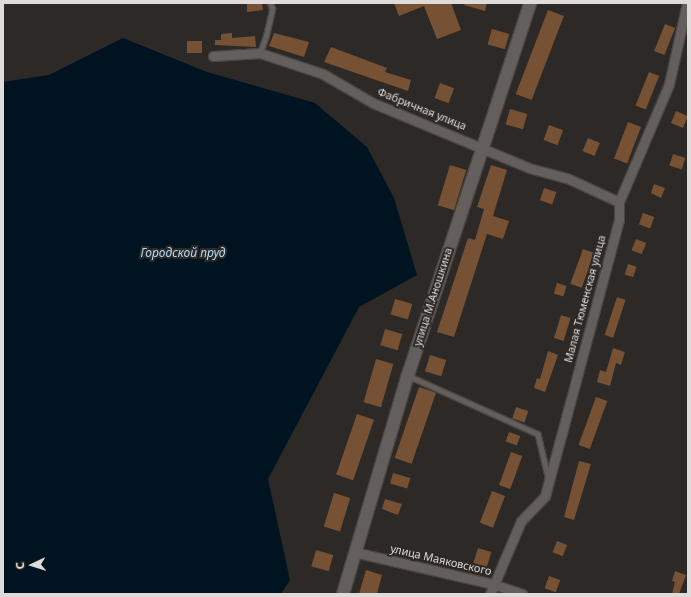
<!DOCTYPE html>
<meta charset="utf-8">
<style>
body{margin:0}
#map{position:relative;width:691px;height:597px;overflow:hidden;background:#2d2926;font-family:"Noto Sans",sans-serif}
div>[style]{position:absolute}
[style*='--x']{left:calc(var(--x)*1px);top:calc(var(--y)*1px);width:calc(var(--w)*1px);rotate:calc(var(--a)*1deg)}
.water>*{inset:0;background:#001320}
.building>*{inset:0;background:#775133;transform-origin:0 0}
.roads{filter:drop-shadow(1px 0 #4a4644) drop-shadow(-1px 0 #4a4644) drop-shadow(0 1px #4a4644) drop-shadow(0 -1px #4a4644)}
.lane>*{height:4.5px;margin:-2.25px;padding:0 2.25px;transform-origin:2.25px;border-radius:2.25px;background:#645f5c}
.street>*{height:9px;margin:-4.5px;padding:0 4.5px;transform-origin:4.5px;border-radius:4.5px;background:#645f5c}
.secondary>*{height:12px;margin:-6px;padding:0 6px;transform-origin:6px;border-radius:6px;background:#645f5c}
span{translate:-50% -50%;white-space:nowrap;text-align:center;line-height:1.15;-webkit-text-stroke:4px #2d2926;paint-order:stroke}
.street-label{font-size:11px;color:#dedbd9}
.water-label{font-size:12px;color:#b1dcf7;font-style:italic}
.frame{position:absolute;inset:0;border:4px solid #dedbd9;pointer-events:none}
.north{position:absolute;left:12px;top:545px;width:40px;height:40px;-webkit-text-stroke:3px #2d2926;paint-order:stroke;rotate:266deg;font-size:11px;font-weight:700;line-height:16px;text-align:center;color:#dedbd9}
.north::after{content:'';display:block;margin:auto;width:14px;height:18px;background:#dedbd9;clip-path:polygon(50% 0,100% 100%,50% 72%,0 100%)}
</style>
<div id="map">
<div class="water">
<i style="clip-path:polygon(123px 38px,207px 72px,315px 103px,367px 147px,394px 198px,417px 275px,359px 307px,268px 479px,290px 580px,281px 594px,3px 594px,3px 82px,49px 75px)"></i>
</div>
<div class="building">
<i style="clip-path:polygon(247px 3px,262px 3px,263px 10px,247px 12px)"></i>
<i style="clip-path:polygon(394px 3px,451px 3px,461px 30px,437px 39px,424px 6px,399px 16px)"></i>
<i style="clip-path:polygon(465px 3px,487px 3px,485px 11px,464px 5px)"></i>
<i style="left:548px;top:10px;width:17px;height:90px;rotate:21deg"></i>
<i style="left:665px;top:24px;width:11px;height:29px;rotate:22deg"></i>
<i style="left:492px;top:29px;width:18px;height:16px;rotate:16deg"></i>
<i style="clip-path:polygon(232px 33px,232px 38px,255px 36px,256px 47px,215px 45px,215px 40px,221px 40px,221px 34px)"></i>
<i style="clip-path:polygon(274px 33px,309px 42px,304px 57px,269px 46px)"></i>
<i style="left:187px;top:41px;width:15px;height:12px"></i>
<i style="clip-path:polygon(331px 47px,387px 68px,385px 72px,411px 80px,408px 91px,324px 62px)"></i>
<i style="left:649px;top:72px;width:11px;height:36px;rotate:22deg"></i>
<i style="left:440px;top:83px;width:15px;height:16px;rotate:20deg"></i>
<i style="left:510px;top:109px;width:18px;height:16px;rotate:16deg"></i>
<i style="left:676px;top:111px;width:13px;height:13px;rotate:23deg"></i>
<i style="left:628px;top:122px;width:14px;height:39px;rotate:21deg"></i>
<i style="left:549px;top:125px;width:15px;height:16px;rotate:20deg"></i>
<i style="left:588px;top:138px;width:13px;height:14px;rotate:23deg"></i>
<i style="left:673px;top:154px;width:13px;height:12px;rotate:18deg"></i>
<i style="left:450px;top:165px;width:17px;height:42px;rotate:17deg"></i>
<i style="clip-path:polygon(491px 165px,507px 170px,493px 216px,509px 221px,503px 239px,487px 234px,454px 337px,437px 332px,468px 238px,475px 240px,484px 209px,477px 207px)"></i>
<i style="clip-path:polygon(654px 184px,665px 188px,661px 198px,651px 193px)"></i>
<i style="left:544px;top:188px;width:13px;height:13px;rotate:18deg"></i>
<i style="left:643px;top:213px;width:12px;height:12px;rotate:20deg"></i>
<i style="left:636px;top:239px;width:11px;height:12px;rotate:22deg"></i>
<i style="left:583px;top:249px;width:12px;height:37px;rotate:20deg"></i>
<i style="left:628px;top:264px;width:9px;height:11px;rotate:18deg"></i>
<i style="left:557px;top:283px;width:10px;height:11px;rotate:17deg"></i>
<i style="left:617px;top:297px;width:9px;height:40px;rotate:18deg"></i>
<i style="left:395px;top:299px;width:18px;height:16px;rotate:16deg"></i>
<i style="left:561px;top:315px;width:10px;height:24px;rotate:17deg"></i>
<i style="left:385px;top:329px;width:18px;height:17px;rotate:16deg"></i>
<i style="clip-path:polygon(613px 348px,625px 352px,621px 365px,616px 363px,610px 386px,597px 382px,600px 370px,606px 372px)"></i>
<i style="clip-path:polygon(548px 351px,558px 355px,545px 392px,534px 388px,537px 378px,540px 379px)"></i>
<i style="left:430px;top:355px;width:17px;height:17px;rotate:17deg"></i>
<i style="left:376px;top:359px;width:18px;height:45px;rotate:16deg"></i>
<i style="left:419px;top:387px;width:18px;height:75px;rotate:19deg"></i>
<i style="left:596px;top:397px;width:12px;height:51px;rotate:20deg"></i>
<i style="left:516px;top:407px;width:13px;height:12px;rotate:18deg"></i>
<i style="left:357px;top:414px;width:18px;height:64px;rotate:19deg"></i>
<i style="left:509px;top:432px;width:12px;height:10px;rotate:20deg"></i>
<i style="left:511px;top:452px;width:12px;height:35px;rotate:20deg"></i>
<i style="clip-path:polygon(579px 461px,591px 464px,574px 520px,564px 517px)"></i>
<i style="left:393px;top:473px;width:18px;height:11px;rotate:16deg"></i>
<i style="left:492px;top:491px;width:14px;height:34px;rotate:21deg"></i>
<i style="left:334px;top:493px;width:17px;height:35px;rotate:17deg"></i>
<i style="clip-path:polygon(385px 499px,402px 504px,398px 515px,382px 509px)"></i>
<i style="left:557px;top:541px;width:11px;height:12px;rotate:22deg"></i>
<i style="left:478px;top:548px;width:14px;height:16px;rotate:17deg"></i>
<i style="left:316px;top:550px;width:18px;height:17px;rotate:16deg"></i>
<i style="clip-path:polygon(366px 570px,382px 575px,377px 594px,359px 594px)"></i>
<i style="clip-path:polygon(675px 571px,686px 575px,679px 594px,672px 594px,675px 582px,672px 581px)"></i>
<i style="left:549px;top:576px;width:12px;height:13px;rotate:20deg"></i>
</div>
<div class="roads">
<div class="lane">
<i style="--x:260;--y:53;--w:18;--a:-71"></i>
<i style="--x:266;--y:36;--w:28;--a:-77"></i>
<i style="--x:272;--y:9;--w:6;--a:-108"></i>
<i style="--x:409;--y:376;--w:141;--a:24.2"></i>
<i style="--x:538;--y:434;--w:43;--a:76.6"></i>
</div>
<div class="street">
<i style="--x:213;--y:56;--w:47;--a:-3.7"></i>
<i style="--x:260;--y:53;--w:66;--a:18.4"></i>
<i style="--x:323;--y:74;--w:58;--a:30.1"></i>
<i style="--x:373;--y:103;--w:169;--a:22.6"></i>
<i style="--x:529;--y:168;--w:39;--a:15"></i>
<i style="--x:567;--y:178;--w:57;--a:24.8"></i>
<i style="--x:354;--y:552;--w:143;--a:13"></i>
<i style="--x:493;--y:584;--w:31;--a:19"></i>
<i style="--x:490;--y:594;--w:79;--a:-67"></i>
<i style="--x:521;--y:521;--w:35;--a:-46"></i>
<i style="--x:545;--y:496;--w:286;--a:-75"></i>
<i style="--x:619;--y:220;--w:18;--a:-90"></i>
<i style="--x:619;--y:202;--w:128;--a:-67"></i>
<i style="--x:669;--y:84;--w:83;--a:-77.5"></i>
</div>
<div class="secondary">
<i style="--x:343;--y:594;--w:228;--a:-73.5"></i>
<i style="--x:408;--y:375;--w:391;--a:-71.8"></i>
</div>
</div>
<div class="street-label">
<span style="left:422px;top:109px;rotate:22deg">Фабричная улица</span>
<span style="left:433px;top:297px;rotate:-72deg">улица М.Аношкина</span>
<span style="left:585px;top:299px;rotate:-75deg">Малая Тюменская улица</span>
<span style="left:441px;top:560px;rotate:13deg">улица Маяковского</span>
</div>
<div class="water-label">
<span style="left:183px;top:253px">Городской пруд</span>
</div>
<div class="frame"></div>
<div class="north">С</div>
</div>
